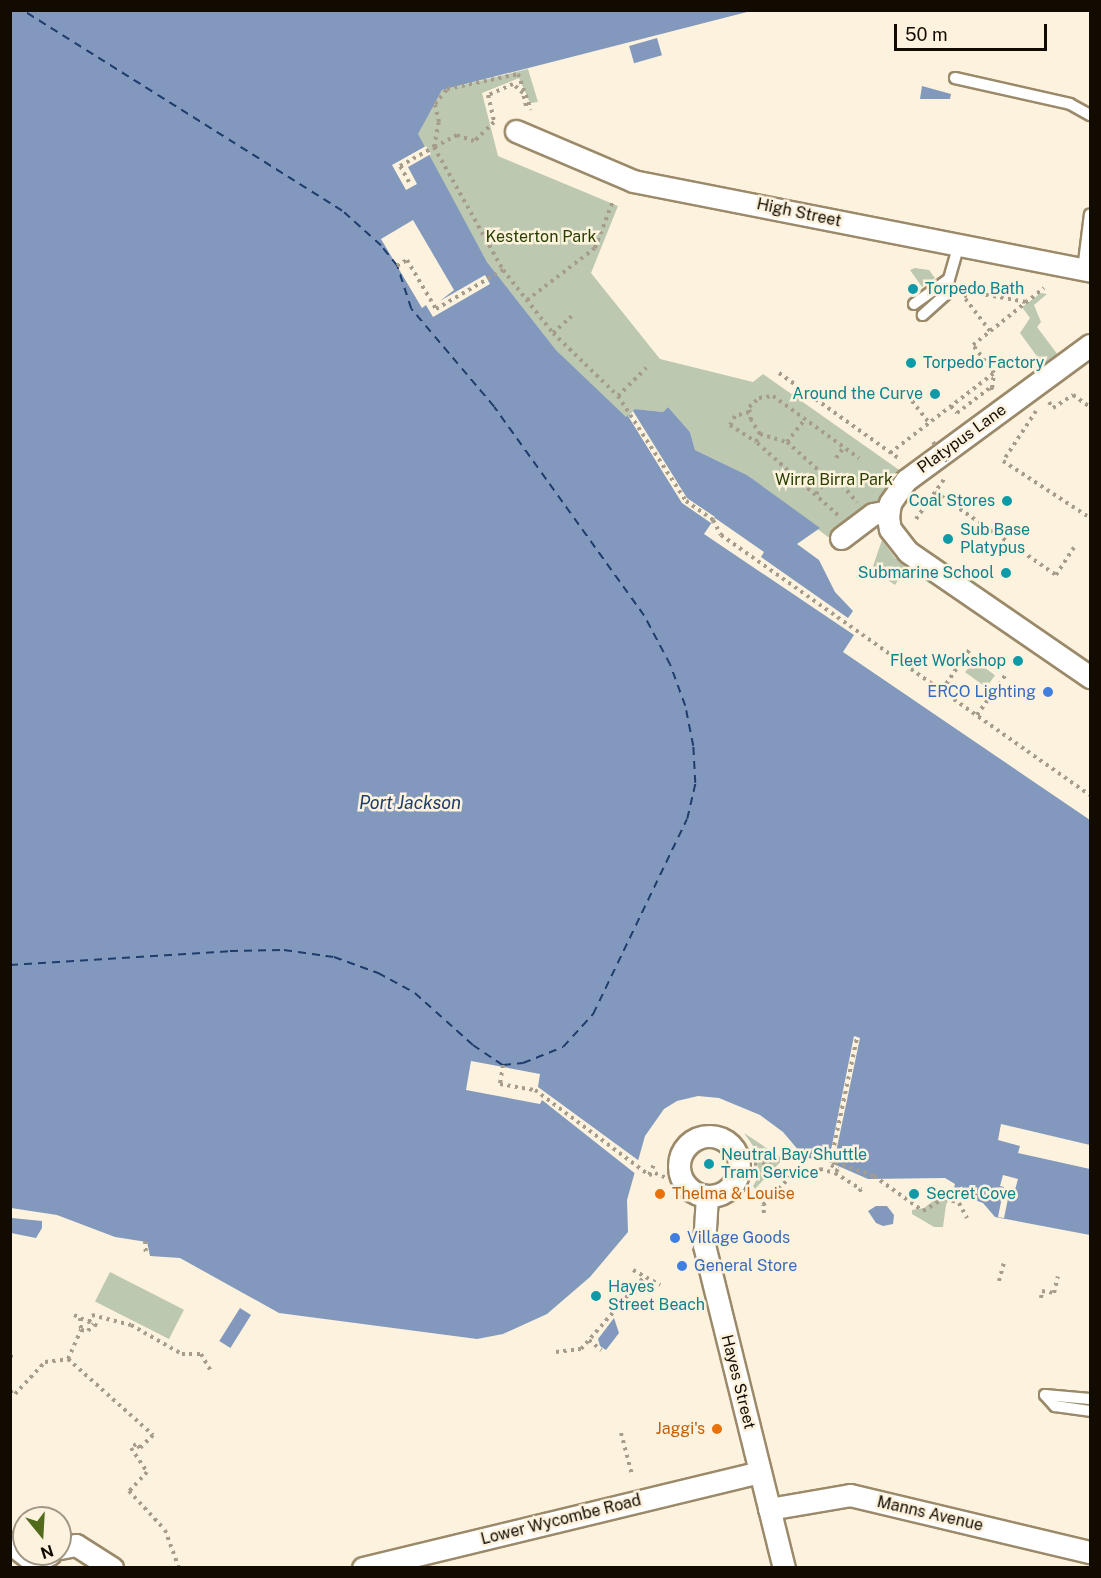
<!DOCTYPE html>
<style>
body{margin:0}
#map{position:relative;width:1101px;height:1578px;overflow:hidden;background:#fdf2dd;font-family:"Public Sans",sans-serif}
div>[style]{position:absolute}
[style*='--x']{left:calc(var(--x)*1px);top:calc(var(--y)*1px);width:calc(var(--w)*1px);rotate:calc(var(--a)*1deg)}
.green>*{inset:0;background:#bcc8af;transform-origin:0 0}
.water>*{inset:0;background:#8299bd;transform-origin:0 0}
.pier>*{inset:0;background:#fdf2dd}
.ferry>*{height:1.5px;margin-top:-0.75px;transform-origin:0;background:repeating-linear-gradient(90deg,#1e3d6c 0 8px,transparent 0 14px)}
.path>*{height:4px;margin-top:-2px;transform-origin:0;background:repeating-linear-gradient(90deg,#a59c8c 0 3px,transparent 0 7.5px)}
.roads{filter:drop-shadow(2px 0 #9b8a6a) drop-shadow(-2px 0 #9b8a6a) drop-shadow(0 2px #9b8a6a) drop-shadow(0 -2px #9b8a6a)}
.service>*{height:10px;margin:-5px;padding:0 5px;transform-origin:5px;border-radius:5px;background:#fff}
.minor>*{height:21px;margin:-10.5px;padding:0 10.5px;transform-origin:10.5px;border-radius:10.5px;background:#fff}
.minor>.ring{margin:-10.5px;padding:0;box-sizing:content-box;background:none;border:21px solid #fff;border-radius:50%}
.path-bridge>*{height:4px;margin-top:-2px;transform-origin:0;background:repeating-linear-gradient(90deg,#a59c8c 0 3px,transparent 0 7.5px)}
.dots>*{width:16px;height:16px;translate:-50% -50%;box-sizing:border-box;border:3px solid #fdf2dd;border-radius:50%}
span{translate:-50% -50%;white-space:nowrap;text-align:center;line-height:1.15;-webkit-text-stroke:5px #fdf2dd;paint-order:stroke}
.street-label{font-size:16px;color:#110b02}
.park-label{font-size:16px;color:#293f00}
.culture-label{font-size:16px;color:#0d838f}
.left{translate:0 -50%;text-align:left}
.right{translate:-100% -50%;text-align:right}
.shop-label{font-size:16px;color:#366cbe}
.food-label{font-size:16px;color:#c56008}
.water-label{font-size:18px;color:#1e3d6c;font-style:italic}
.frame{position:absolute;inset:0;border:12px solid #110b02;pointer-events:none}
.north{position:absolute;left:12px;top:1506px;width:60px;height:60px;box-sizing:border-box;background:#fdf2dd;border:2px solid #9f9685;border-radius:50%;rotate:162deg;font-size:16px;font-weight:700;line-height:24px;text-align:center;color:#110b02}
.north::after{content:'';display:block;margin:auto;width:21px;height:27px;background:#516a1c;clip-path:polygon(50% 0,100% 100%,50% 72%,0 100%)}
.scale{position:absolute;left:894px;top:24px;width:153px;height:27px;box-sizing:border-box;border:3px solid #110b02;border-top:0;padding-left:8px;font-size:18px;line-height:21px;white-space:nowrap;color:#110b02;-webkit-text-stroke:4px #fdf2dd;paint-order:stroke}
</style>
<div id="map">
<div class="green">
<i style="clip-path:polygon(528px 69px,538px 102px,530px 103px,519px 78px,482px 93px,498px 156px,618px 206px,591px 273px,660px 359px,753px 382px,763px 374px,902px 472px,883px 506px,878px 525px,844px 551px,832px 535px,828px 537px,747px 475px,695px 450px,690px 432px,668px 407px,663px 412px,635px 409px,626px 418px,556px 350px,487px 262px,417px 134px,442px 90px)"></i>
<i style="clip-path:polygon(915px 268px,929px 270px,935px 278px,922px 287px,910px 270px)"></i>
<i style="clip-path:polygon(1041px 293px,1047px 294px,1034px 305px,1041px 322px,1037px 327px,1058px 355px,1044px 366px,1020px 333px,1030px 318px,1022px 307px)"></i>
<i style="clip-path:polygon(882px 540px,895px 558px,907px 566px,895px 585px,872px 569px)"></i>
<i style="left:974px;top:660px;width:26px;height:15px;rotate:36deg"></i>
<i style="clip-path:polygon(744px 1133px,783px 1159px,755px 1189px,753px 1186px,760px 1174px,755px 1158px,758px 1153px)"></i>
<i style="clip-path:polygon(946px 1191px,952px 1193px,946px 1205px,943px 1227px,934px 1227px,912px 1214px,912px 1210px,924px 1208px)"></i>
<i style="left:110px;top:1272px;width:83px;height:33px;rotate:27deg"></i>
</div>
<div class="water">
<i style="clip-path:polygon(11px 11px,751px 11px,442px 90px,418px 134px,487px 262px,556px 350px,626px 417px,635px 409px,663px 412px,668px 407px,690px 432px,695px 450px,747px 475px,820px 528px,797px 544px,819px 560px,835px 592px,853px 611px,848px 618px,761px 557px,764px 552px,715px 518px,704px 534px,854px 635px,843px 652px,1090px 820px,1090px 1235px,995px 1217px,983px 1203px,953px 1192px,955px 1184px,945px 1178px,868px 1179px,822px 1159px,805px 1158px,783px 1132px,760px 1115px,719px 1098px,698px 1096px,677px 1101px,664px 1109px,645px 1136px,627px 1200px,628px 1232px,590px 1277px,547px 1314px,503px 1334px,477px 1339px,279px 1313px,180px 1258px,150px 1256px,147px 1242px,115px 1237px,57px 1215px,11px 1208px)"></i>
<i style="left:657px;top:38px;width:18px;height:29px;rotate:74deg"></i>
<i style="clip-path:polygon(922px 86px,951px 94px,950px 99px,920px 99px)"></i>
<i style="clip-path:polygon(876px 1206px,887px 1206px,894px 1215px,893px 1224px,883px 1226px,876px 1223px,868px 1211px)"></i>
<i style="clip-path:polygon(12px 1218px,42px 1221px,42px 1228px,36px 1238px,11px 1233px)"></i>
<i style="left:240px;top:1308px;width:13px;height:39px;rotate:32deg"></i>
<i style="clip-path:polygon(614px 1318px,619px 1333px,606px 1350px,600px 1346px,598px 1339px)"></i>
</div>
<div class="pier">
<i style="clip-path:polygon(426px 146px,431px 154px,408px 167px,417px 184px,406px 190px,392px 165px)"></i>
<i style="clip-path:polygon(413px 220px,454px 290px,440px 301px,485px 275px,490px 284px,433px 317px,426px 305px,422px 308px,381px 239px)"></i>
<i style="clip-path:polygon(633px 411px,687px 498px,715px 517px,711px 523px,682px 503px,628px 416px)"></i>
<i style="clip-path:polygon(854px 1036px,860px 1038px,836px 1152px,831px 1150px)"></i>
<i style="clip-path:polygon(471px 1061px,540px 1074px,538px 1087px,642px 1163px,637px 1175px,542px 1100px,540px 1104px,466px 1090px)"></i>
<i style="clip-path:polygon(1001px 1124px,1090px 1145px,1090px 1169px,1018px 1153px,1020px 1146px,998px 1140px)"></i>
<i style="clip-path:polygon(1003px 1175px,1018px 1179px,1015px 1190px,1010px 1189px,1004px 1218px,998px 1217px,1004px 1187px,1000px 1186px)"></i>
</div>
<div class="ferry">
<i style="--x:10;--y:965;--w:220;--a:-3.6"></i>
<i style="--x:230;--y:951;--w:54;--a:-1.1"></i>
<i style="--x:284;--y:950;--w:50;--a:8"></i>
<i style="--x:334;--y:957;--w:47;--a:20"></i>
<i style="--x:378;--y:973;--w:42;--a:28.4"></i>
<i style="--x:415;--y:993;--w:78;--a:41.9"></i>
<i style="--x:473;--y:1045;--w:36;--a:34"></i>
<i style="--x:503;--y:1065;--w:20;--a:-6"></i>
<i style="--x:523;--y:1063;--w:43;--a:-21.8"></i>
<i style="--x:563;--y:1047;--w:45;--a:-47.7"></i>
<i style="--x:593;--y:1014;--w:216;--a:-64.3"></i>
<i style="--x:687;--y:819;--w:37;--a:-77"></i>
<i style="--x:695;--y:783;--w:37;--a:-93"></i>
<i style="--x:693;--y:746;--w:41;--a:-101.3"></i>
<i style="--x:685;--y:706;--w:44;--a:-110.1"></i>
<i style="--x:670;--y:665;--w:55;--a:-118"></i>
<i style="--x:644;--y:616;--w:257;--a:-125.7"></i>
<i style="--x:494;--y:407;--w:128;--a:-130.3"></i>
<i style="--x:411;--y:309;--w:45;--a:-108"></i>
<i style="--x:397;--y:266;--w:26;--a:-129"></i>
<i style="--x:381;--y:246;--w:52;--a:-138.1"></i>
<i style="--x:342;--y:211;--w:379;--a:-147.9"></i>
</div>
<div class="path">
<i style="--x:526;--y:106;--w:13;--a:-103"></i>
<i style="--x:523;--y:93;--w:13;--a:-138"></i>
<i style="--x:513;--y:84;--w:27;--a:156"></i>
<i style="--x:488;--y:95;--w:28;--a:77"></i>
<i style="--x:494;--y:122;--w:28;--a:136"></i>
<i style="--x:474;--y:141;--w:18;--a:-161"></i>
<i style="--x:457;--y:135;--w:26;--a:152"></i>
<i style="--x:434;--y:147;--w:141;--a:60.7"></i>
<i style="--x:503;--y:270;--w:80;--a:51.6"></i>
<i style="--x:553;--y:333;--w:91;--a:44.1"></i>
<i style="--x:618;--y:396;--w:125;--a:57.1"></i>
<i style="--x:686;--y:501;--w:33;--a:35"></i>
<i style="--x:713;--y:520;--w:17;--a:62"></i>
<i style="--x:721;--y:535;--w:451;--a:35.2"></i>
<i style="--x:409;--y:182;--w:18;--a:-119"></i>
<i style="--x:400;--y:166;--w:39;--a:-29"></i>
<i style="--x:434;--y:147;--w:25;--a:-79"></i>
<i style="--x:439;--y:122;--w:18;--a:-103"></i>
<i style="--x:435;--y:104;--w:19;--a:-51"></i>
<i style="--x:447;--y:89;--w:73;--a:-11.9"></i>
<i style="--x:518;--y:74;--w:38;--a:70"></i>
<i style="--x:397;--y:266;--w:12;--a:-31"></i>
<i style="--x:407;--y:260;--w:57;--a:59.4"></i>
<i style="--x:436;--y:309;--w:78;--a:-30.2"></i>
<i style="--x:527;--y:300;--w:86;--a:-37.4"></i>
<i style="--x:595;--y:248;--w:50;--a:-69"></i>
<i style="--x:990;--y:331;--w:43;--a:-127.4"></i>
<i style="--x:964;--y:297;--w:9;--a:-36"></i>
<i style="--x:971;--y:292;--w:56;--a:10.3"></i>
<i style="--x:553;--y:333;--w:25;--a:-42"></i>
<i style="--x:779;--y:373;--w:150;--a:35.5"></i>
<i style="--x:992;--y:388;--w:15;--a:-82"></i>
<i style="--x:618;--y:396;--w:40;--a:-45"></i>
<i style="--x:912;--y:401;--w:28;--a:52"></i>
<i style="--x:1049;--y:402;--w:7;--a:56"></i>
<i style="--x:1053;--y:408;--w:24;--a:-33"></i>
<i style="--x:1073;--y:395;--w:21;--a:35"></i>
<i style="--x:951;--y:406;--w:9;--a:49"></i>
<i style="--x:957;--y:413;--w:43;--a:-37.4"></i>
<i style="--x:991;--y:387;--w:4;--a:63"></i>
<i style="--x:1036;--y:411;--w:60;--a:123.4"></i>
<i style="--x:1003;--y:461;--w:104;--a:33.2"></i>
<i style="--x:749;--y:412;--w:15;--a:164"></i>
<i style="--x:735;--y:416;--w:10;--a:119"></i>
<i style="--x:730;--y:425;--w:31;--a:33"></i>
<i style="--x:760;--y:434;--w:17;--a:-123"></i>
<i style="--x:751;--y:420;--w:13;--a:-99"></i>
<i style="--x:749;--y:407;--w:13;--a:-42"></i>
<i style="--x:759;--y:398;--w:14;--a:-8"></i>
<i style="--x:773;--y:396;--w:106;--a:35.8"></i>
<i style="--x:787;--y:442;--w:29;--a:-52"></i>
<i style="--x:890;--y:453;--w:131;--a:-37.6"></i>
<i style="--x:994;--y:373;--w:35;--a:-127"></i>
<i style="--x:973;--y:345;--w:91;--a:-38.8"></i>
<i style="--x:836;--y:458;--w:14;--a:-54"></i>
<i style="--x:935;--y:492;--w:147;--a:34.4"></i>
<i style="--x:1056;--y:575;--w:33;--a:-57"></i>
<i style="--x:816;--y:494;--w:20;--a:-53"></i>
<i style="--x:838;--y:515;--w:110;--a:-138.3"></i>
<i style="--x:756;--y:442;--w:9;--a:-63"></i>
<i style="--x:760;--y:434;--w:28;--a:17"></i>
<i style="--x:787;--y:442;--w:52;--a:41.9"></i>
<i style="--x:826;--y:477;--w:18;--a:27"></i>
<i style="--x:842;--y:485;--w:23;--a:49"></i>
<i style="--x:916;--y:519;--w:50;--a:-54.7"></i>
<i style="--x:942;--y:690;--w:50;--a:-55.7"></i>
<i style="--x:977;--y:715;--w:52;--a:-54.5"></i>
<i style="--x:503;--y:1065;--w:19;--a:99"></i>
<i style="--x:500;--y:1084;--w:36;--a:10"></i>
<i style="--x:535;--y:1090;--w:142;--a:36.7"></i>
<i style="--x:649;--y:1175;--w:6;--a:-18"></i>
<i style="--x:655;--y:1173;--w:15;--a:23"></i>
<i style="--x:831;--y:1160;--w:125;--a:-78"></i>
<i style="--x:834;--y:1161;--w:5;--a:127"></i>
<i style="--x:831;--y:1165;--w:8;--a:30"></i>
<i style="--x:838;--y:1169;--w:5;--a:127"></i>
<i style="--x:835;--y:1173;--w:31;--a:32"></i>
<i style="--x:861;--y:1189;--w:4;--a:124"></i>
<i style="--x:754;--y:1164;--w:61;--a:-8.5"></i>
<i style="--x:814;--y:1155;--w:64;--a:19.3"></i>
<i style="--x:874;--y:1176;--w:60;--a:35.5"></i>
<i style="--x:923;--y:1211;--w:26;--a:-31"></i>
<i style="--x:945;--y:1198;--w:15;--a:20"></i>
<i style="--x:959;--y:1203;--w:17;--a:62"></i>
<i style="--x:738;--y:1174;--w:16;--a:15"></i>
<i style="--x:649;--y:1175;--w:14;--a:-65"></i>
<i style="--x:764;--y:1213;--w:8;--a:-97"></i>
<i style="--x:763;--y:1205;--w:39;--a:-46"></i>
<i style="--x:790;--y:1177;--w:31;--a:-15"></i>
<i style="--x:820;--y:1169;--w:16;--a:15"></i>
<i style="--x:145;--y:1241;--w:15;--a:86"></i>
<i style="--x:633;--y:1270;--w:31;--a:29"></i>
<i style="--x:999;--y:1281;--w:20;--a:-75"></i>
<i style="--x:1041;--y:1298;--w:7;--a:-82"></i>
<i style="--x:1042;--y:1291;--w:12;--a:9"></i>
<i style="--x:1054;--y:1293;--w:17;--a:-77"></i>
<i style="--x:74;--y:1315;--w:29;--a:25"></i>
<i style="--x:80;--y:1318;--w:12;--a:85"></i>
<i style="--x:81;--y:1330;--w:7;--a:8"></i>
<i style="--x:88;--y:1331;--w:9;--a:-54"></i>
<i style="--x:89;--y:1322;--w:8;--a:-67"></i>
<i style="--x:92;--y:1315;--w:40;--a:14.4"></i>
<i style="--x:131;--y:1325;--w:59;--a:29.6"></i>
<i style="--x:182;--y:1354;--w:19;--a:0"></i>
<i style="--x:201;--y:1354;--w:22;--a:60"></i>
<i style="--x:589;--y:1340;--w:16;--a:40"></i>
<i style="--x:556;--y:1352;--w:25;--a:-7"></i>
<i style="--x:581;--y:1349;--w:97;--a:-48.8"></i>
<i style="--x:10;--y:1357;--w:5;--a:-37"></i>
<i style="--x:68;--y:1359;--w:114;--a:41.8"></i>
<i style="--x:153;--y:1435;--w:18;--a:135"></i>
<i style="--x:140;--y:1448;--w:6;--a:-135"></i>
<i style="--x:136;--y:1444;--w:6;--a:141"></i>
<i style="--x:131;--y:1448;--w:29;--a:56"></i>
<i style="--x:147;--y:1472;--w:26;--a:133"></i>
<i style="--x:129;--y:1491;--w:53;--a:47.3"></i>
<i style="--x:165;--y:1530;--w:40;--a:69.8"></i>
<i style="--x:10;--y:1391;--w:6;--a:31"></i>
<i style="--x:15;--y:1394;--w:44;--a:-46.8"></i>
<i style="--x:45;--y:1362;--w:23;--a:-7"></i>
<i style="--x:68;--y:1359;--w:32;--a:-66"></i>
<i style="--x:621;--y:1433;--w:43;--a:75.3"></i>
<i style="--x:216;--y:1568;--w:9;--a:0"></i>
</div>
<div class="roads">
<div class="service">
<i style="--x:955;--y:78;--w:118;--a:12.7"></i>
<i style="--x:1070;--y:104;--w:23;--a:29"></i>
<i style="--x:1083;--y:270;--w:56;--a:-82.9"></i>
<i style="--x:949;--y:279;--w:33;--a:-74"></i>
<i style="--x:914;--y:304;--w:43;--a:-35.5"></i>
<i style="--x:949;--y:279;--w:16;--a:104"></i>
<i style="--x:945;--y:295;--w:30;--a:138"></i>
<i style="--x:1045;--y:1395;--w:15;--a:48"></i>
<i style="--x:1055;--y:1406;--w:35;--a:8"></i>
<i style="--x:1045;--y:1395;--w:45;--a:5.1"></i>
</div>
<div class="minor">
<i style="--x:516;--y:131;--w:127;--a:23.1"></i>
<i style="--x:633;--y:181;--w:466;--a:11.1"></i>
<i style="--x:1090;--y:345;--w:228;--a:143.7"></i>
<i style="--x:906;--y:480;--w:28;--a:125"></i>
<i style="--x:890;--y:503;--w:14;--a:98"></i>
<i style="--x:888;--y:517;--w:12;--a:81"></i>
<i style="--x:890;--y:529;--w:29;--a:52"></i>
<i style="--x:908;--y:552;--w:221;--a:34.5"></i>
<i style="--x:841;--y:538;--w:40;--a:-37"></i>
<i style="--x:873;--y:514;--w:15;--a:-11"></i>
<i class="ring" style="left:679px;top:1136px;width:39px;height:39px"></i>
<i style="--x:707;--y:1196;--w:49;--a:93.5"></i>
<i style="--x:704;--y:1245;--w:333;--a:76.1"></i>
<i style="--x:769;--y:1509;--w:82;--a:-9.8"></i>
<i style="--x:850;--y:1495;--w:247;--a:13.4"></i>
<i style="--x:10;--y:1543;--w:31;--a:38"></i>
<i style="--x:34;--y:1562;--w:18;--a:-27"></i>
<i style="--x:60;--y:1548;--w:16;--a:-11"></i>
<i style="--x:76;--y:1545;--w:43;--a:32.6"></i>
<i style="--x:363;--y:1568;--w:408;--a:-13.6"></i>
</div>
</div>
<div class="path-bridge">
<i style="--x:933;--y:442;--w:24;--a:54"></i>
</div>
<div class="dots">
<i style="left:913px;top:289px;background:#0f9aa8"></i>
<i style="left:911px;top:363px;background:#0f9aa8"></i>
<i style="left:935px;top:394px;background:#0f9aa8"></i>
<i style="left:1007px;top:501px;background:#0f9aa8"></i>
<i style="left:948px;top:539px;background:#0f9aa8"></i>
<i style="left:1006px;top:573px;background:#0f9aa8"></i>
<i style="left:1018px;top:661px;background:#0f9aa8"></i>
<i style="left:1048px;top:692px;background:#3f7fe0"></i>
<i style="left:709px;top:1164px;background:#0f9aa8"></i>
<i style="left:660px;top:1194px;background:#e8710a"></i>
<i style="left:914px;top:1194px;background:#0f9aa8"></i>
<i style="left:675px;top:1238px;background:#3f7fe0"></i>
<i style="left:682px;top:1266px;background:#3f7fe0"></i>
<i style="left:596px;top:1296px;background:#0f9aa8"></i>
<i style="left:717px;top:1429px;background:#e8710a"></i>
</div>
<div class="street-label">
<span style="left:799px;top:213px;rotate:12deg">High Street</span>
<span style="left:962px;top:439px;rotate:-36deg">Platypus Lane</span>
<span style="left:738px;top:1382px;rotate:76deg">Hayes Street</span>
<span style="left:930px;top:1514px;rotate:13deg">Manns Avenue</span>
<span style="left:561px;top:1520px;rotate:-14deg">Lower Wycombe Road</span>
</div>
<div class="park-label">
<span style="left:541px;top:237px">Kesterton Park</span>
<span style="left:834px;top:480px">Wirra Birra Park</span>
</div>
<div class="culture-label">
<span class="left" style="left:925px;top:289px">Torpedo Bath</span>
<span class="left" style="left:923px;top:363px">Torpedo Factory</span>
<span class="right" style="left:923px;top:394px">Around the Curve</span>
<span class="right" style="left:995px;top:501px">Coal Stores</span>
<span class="left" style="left:960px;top:539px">Sub Base<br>Platypus</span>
<span class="right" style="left:994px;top:573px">Submarine School</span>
<span class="right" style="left:1006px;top:661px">Fleet Workshop</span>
<span class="left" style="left:721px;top:1164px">Neutral Bay Shuttle<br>Tram Service</span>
<span class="left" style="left:926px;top:1194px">Secret Cove</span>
<span class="left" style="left:608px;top:1296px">Hayes<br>Street Beach</span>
</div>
<div class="shop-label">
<span class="right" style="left:1036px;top:692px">ERCO Lighting</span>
<span class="left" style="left:687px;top:1238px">Village Goods</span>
<span class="left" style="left:694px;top:1266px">General Store</span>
</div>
<div class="food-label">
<span class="left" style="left:672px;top:1194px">Thelma &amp; Louise</span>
<span class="right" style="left:705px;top:1429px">Jaggi's</span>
</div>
<div class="water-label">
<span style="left:410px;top:803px">Port Jackson</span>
</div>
<div class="frame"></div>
<div class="north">N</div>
<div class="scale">50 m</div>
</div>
